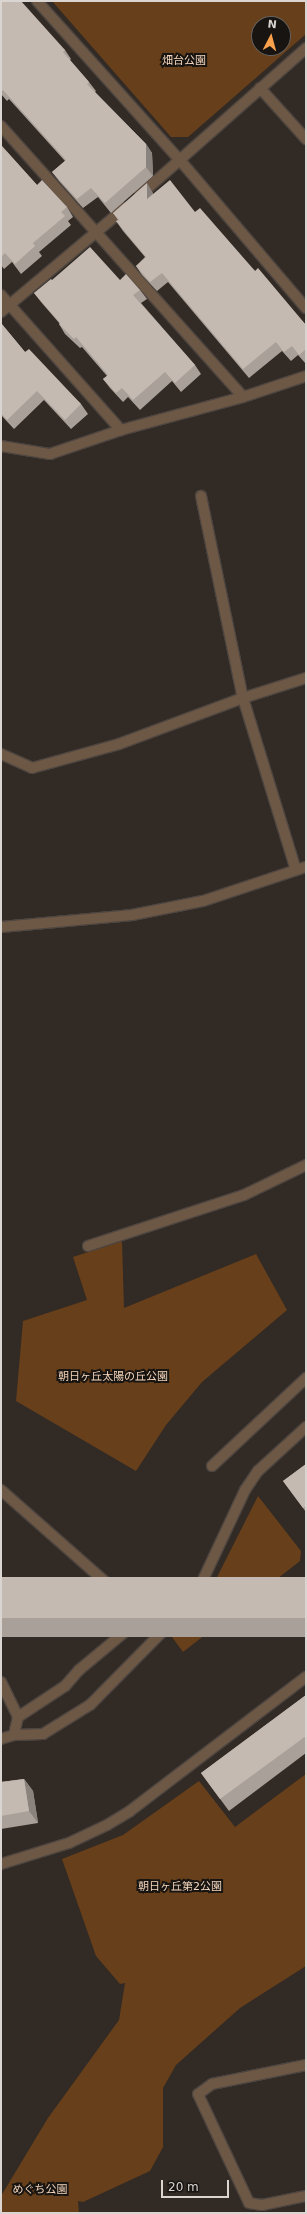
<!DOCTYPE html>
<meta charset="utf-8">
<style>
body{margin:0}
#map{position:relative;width:307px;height:2214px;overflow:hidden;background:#322a24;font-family:"DejaVu Sans","Noto Sans JP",sans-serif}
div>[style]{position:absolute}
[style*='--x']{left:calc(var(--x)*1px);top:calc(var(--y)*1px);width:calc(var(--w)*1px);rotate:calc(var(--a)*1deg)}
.green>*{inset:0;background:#673f1a}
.roads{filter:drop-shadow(1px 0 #4d4540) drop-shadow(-1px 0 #4d4540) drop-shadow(0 1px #4d4540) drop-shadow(0 -1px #4d4540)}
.pedestrian>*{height:10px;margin:-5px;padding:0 5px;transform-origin:5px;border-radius:5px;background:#6d5745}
.minor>*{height:10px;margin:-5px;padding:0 5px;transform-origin:5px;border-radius:5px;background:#6d5745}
.tertiary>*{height:10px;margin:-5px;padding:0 5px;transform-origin:5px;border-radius:5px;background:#6d5745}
.wall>*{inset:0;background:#a9a099;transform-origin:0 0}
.shaded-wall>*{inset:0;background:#89827d}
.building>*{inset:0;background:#c4bab2;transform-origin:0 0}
span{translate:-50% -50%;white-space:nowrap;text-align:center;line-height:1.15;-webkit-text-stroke:4px #171411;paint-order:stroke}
.park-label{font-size:11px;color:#f5d6bd}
.frame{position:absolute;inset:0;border:2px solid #dad5d1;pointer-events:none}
.north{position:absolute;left:251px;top:16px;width:40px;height:40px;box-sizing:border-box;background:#171411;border:1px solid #65615e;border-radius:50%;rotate:6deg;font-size:11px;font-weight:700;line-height:16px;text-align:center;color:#dad5d1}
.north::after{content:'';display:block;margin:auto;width:14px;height:18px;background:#f9a04c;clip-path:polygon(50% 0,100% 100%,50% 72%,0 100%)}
.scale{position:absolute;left:161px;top:2180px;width:68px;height:18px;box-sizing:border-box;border:2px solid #dad5d1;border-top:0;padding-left:5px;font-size:12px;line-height:14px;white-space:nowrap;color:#dad5d1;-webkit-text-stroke:3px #171411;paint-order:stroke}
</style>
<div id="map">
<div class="green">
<i style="clip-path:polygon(evenodd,52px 1px,306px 1px,306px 34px,188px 137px,171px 137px,52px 1px,259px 24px,283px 24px,283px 48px,259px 48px,259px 24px)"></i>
<i style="clip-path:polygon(122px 1241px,124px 1308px,256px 1254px,287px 1310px,202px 1382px,166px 1425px,136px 1471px,16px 1401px,23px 1321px,87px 1300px,73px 1257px)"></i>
<i style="clip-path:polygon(258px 1496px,301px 1551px,300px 1561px,183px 1652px,172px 1637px,211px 1589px)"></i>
<i style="clip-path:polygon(306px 1774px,306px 1966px,240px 2008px,176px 2065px,163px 2088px,163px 2147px,150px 2171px,83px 2202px,78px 2201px,79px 2213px,1px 2213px,1px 2196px,48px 2118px,119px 2020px,125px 1983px,120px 1984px,96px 1956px,62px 1859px,123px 1835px,199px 1781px,235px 1827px)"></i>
</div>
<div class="roads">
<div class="pedestrian">
<i style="--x:14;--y:1735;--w:29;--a:-2"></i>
<i style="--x:43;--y:1734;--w:55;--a:-31.7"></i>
<i style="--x:90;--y:1705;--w:104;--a:-45.4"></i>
<i style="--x:163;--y:1631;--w:60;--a:-51"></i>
<i style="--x:201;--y:1584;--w:104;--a:-64.9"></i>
<i style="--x:245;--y:1490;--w:23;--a:-56"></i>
<i style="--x:258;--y:1471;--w:65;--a:-42.5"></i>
</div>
<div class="minor">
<i style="--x:37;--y:1;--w:212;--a:48.1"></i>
<i style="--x:179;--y:159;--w:196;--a:49.6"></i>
<i style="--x:260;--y:88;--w:69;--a:48"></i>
<i style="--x:1;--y:126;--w:363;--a:48.2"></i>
<i style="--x:140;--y:195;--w:222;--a:-41.5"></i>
<i style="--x:1;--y:295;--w:181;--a:48.4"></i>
<i style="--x:1;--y:312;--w:162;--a:-40"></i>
<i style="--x:1;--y:446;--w:50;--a:9.3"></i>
<i style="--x:50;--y:454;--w:75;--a:-18.7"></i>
<i style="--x:121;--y:430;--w:126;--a:-15.1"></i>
<i style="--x:243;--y:397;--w:66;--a:-18.4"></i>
<i style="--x:201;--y:496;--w:206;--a:78.3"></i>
<i style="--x:243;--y:698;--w:180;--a:72.9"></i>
<i style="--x:1;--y:754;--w:34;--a:24"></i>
<i style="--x:32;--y:768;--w:90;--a:-15.4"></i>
<i style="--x:119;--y:744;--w:132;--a:-20.4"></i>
<i style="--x:243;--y:698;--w:66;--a:-17.6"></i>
<i style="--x:1;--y:927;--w:132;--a:-5.2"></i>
<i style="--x:132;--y:915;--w:72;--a:-11.2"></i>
<i style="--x:203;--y:901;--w:108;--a:-18.3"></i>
<i style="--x:88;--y:1246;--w:164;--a:-18.1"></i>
<i style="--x:244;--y:1195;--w:69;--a:-25.8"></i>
<i style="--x:212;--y:1466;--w:129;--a:-43.1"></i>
<i style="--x:1;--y:1490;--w:191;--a:41.4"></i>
<i style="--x:144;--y:1616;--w:85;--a:140.3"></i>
<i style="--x:79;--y:1670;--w:21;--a:131"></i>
<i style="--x:65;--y:1686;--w:56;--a:146.6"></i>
<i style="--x:18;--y:1717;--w:18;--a:103"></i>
<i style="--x:14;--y:1735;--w:14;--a:163"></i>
<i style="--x:1;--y:1682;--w:39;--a:64"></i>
<i style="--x:306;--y:2065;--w:96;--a:168.6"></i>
<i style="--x:212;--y:2084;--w:17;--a:144"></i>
<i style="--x:198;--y:2094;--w:120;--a:64.9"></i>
<i style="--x:249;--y:2203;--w:13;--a:9"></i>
<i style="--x:262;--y:2205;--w:45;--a:-11.6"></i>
</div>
<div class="tertiary">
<i style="--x:1;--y:1864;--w:71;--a:-17.2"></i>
<i style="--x:69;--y:1843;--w:42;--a:-25.3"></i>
<i style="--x:107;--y:1825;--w:27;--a:-31"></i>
<i style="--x:130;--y:1811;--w:221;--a:-37.3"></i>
</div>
</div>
<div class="wall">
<i style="clip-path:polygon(1px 1px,65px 50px,71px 59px,70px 60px,89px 82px,96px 91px,95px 92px,146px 144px,152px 153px,153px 176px,111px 213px,98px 197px,83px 208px,59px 181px,52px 172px,65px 161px,9px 99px,7px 101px,1px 94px)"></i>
<i style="clip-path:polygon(1px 145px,37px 185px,67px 207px,73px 217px,68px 221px,71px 225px,39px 252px,42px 256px,21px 274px,12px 262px,4px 269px,1px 265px)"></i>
<i style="clip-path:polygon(153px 193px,153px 194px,195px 212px,255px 271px,306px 325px,306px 364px,298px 355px,291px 361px,282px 351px,249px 378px,168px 282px,157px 291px,142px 275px,136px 266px,145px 257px,123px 231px,116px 221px,118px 220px,113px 213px)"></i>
<i style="clip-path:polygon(52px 280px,120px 280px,140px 290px,147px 299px,141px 303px,195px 365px,201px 374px,181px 392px,172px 381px,140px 410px,128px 397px,123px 402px,110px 388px,103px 379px,107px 376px,82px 347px,80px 348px,65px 334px,59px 324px,60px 324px,41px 302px,34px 293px)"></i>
<i style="clip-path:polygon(1px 323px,25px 352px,81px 404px,88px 414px,71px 429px,44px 400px,14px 429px,1px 415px)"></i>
<i style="clip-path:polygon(306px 1464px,306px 1512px,283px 1481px)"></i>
<i style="left:306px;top:1577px;width:60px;height:315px;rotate:90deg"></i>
<i style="clip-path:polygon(306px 1695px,306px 1753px,229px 1811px,201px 1773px)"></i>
<i style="clip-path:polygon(24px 1779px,33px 1791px,38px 1823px,1px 1829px,1px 1782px)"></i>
</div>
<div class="shaded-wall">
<i style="clip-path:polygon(146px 144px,152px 153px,153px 176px,146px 167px)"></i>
<i style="clip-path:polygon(147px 183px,153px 193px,154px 208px,147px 199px)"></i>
<i style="clip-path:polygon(24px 1779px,33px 1791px,38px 1823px,29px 1811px)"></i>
</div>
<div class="building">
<i style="clip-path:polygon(1px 1px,21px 1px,65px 50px,63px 52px,89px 82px,87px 84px,146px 144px,146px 167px,105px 203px,91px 188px,77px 199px,52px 172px,66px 160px,3px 90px,1px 92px)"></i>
<i style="clip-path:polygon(1px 145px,37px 185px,42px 180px,67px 207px,61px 212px,65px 216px,33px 243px,35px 246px,15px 264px,5px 253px,1px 257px)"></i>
<i style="clip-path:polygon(170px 180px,195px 212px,200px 208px,255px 271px,258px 268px,306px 325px,306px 349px,299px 355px,292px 346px,284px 352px,276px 342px,243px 369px,162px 273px,150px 282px,136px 266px,146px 257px,116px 221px,119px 220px,113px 213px,147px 183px,147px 199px)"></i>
<i style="clip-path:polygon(90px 247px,120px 280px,126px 274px,140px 290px,133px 295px,195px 365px,175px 383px,165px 372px,133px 400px,122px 388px,116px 393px,103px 379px,108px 375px,76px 337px,74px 339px,59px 324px,60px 323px,34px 293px,51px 279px,52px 280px)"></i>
<i style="clip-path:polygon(1px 323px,25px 352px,29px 349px,81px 404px,65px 420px,37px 391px,7px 420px,1px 413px)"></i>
<i style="clip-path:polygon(306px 1464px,306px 1506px,303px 1508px,283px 1481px)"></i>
<i style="left:306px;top:1577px;width:41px;height:315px;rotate:90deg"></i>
<i style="clip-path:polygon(306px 1695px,306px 1736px,220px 1799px,201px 1773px)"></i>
<i style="clip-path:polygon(24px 1779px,29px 1811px,1px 1816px,1px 1782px)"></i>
</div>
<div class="park-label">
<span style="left:184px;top:61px">畑台公園</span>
<span style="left:113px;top:1377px">朝日ヶ丘太陽の丘公園</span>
<span style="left:180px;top:1887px">朝日ヶ丘第2公園</span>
<span style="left:40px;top:2190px">めぐち公園</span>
</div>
<div class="frame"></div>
<div class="north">N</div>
<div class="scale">20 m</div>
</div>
